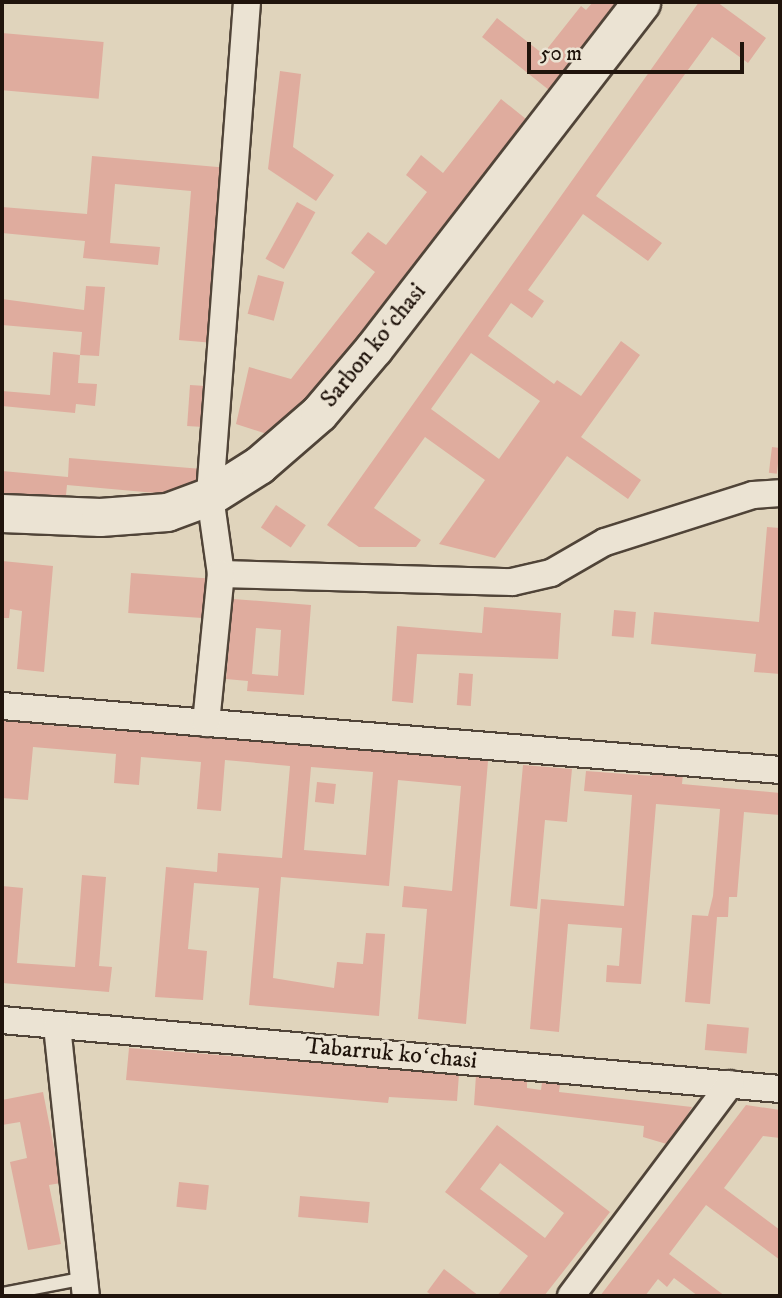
<!DOCTYPE html>
<meta charset="utf-8">
<style>
body{margin:0}
#map{position:relative;width:782px;height:1298px;overflow:hidden;background:#e0d4bc;font-family:"IM FELL DW Pica",serif}
div>[style]{position:absolute}
[style*='--x']{left:calc(var(--x)*1px);top:calc(var(--y)*1px);width:calc(var(--w)*1px);rotate:calc(var(--a)*1deg)}
.building>*{inset:0;background:#dfac9e;transform-origin:0 0}
.roads{filter:drop-shadow(2px 0 #504438) drop-shadow(-2px 0 #504438) drop-shadow(0 2px #504438) drop-shadow(0 -2px #504438)}
.lane>*{height:12px;margin:-6px;padding:0 6px;transform-origin:6px;border-radius:6px;background:#ebe3d3}
.street>*{height:26px;margin:-13px;padding:0 13px;transform-origin:13px;border-radius:13px;background:#ebe3d3}
.secondary>*{height:37px;margin:-18.5px;padding:0 18.5px;transform-origin:18.5px;border-radius:18.5px;background:#ebe3d3}
span{translate:-50% -50%;white-space:nowrap;text-align:center;line-height:1.15;-webkit-text-stroke:6px #ebe3d3;paint-order:stroke}
.street-label{font-size:24px;color:#20140c}
.frame{position:absolute;inset:0;border:4px solid #20140c;pointer-events:none}
.scale{position:absolute;left:527px;top:42px;width:217px;height:32px;box-sizing:border-box;border:4px solid #20140c;border-top:0;padding-left:9px;font-size:21px;line-height:24px;white-space:nowrap;color:#20140c;-webkit-text-stroke:5px #ebe3d3;paint-order:stroke}
</style>
<div id="map">
<div class="building">
<i style="clip-path:polygon(593px 2px,627px 2px,554px 94px,482px 37px,497px 18px,543px 54px,581px 6px,586px 10px)"></i>
<i style="clip-path:polygon(evenodd,699px 2px,717px 2px,766px 38px,748px 63px,712px 37px,596px 196px,662px 243px,648px 261px,583px 214px,528px 290px,544px 301px,532px 318px,511px 303px,488px 336px,554px 384px,557px 380px,581px 396px,621px 341px,640px 355px,581px 437px,641px 480px,628px 499px,567px 456px,495px 558px,439px 544px,485px 480px,425px 437px,374px 508px,421px 540px,416px 547px,359px 547px,327px 525px,699px 2px,471px 353px,540px 401px,499px 459px,431px 409px,471px 353px)"></i>
<i style="left:2px;top:33px;width:102px;height:57px;rotate:5deg"></i>
<i style="clip-path:polygon(280px 71px,301px 74px,293px 147px,334px 175px,316px 201px,268px 169px)"></i>
<i style="clip-path:polygon(501px 99px,526px 119px,279px 438px,236px 424px,249px 367px,291px 379px,375px 272px,351px 253px,368px 232px,386px 245px,427px 192px,406px 175px,421px 155px,443px 173px)"></i>
<i style="clip-path:polygon(92px 156px,229px 168px,214px 343px,179px 340px,191px 191px,115px 184px,110px 243px,160px 247px,158px 265px,83px 258px,85px 241px,2px 233px,2px 207px,87px 214px)"></i>
<i style="left:297px;top:202px;width:21px;height:65px;rotate:29deg"></i>
<i style="left:258px;top:275px;width:27px;height:40px;rotate:15deg"></i>
<i style="clip-path:polygon(86px 286px,105px 287px,99px 356px,80px 355px,82px 332px,2px 325px,2px 299px,84px 310px)"></i>
<i style="clip-path:polygon(53px 352px,80px 355px,78px 383px,97px 384px,95px 406px,76px 404px,75px 413px,2px 406px,2px 391px,50px 395px)"></i>
<i style="left:190px;top:385px;width:16px;height:41px;rotate:4deg"></i>
<i style="left:772px;top:447px;width:8px;height:26px;rotate:7deg"></i>
<i style="clip-path:polygon(69px 458px,202px 469px,200px 497px,67px 485px,65px 505px,2px 499px,2px 471px,68px 477px)"></i>
<i style="left:276px;top:505px;width:36px;height:27px;rotate:34deg"></i>
<i style="clip-path:polygon(767px 527px,780px 528px,780px 674px,754px 672px,756px 654px,651px 644px,654px 612px,759px 622px)"></i>
<i style="clip-path:polygon(2px 561px,53px 566px,44px 672px,17px 669px,22px 611px,10px 609px,9px 618px,2px 618px)"></i>
<i style="left:131px;top:573px;width:78px;height:40px;rotate:4deg"></i>
<i style="clip-path:polygon(evenodd,233px 599px,311px 605px,304px 695px,247px 691px,248px 681px,226px 679px,233px 599px,256px 628px,281px 630px,278px 676px,252px 674px,256px 628px)"></i>
<i style="clip-path:polygon(484px 607px,561px 613px,558px 659px,417px 654px,413px 703px,392px 701px,397px 626px,482px 633px)"></i>
<i style="left:614px;top:610px;width:22px;height:26px;rotate:5deg"></i>
<i style="left:459px;top:673px;width:14px;height:32px;rotate:4deg"></i>
<i style="clip-path:polygon(evenodd,2px 716px,35px 719px,35px 724px,118px 731px,119px 727px,488px 761px,466px 1024px,418px 1019px,427px 909px,402px 907px,404px 886px,452px 891px,461px 786px,398px 780px,389px 886px,281px 877px,273px 978px,334px 988px,337px 962px,363px 964px,366px 933px,385px 934px,379px 1016px,249px 1005px,259px 888px,194px 883px,188px 949px,207px 951px,203px 1000px,155px 997px,166px 867px,217px 872px,218px 853px,282px 858px,290px 766px,225px 760px,221px 811px,197px 809px,201px 762px,141px 757px,139px 785px,114px 783px,116px 754px,33px 747px,28px 800px,2px 798px,2px 716px,311px 767px,373px 772px,366px 855px,304px 850px,311px 767px)"></i>
<i style="clip-path:polygon(653px 761px,684px 764px,682px 784px,780px 793px,780px 815px,744px 812px,737px 897px,729px 897px,728px 917px,717px 917px,710px 1004px,685px 1002px,692px 915px,708px 916px,713px 896px,720px 809px,656px 804px,641px 984px,606px 982px,607px 965px,619px 966px,622px 928px,568px 924px,559px 1032px,530px 1029px,541px 899px,624px 906px,632px 795px,584px 791px,586px 771px,652px 776px)"></i>
<i style="clip-path:polygon(523px 765px,572px 769px,567px 822px,545px 820px,537px 909px,510px 906px)"></i>
<i style="left:317px;top:782px;width:19px;height:20px;rotate:6deg"></i>
<i style="clip-path:polygon(82px 875px,106px 877px,99px 966px,112px 967px,109px 992px,2px 983px,2px 886px,23px 888px,17px 963px,75px 967px)"></i>
<i style="left:707px;top:1024px;width:42px;height:26px;rotate:5deg"></i>
<i style="clip-path:polygon(129px 1048px,459px 1074px,457px 1101px,389px 1097px,388px 1103px,126px 1080px)"></i>
<i style="clip-path:polygon(476px 1075px,527px 1080px,527px 1088px,541px 1090px,543px 1075px,561px 1078px,559px 1092px,692px 1107px,670px 1145px,643px 1137px,644px 1126px,474px 1105px)"></i>
<i style="clip-path:polygon(43px 1092px,61px 1183px,49px 1185px,61px 1244px,28px 1250px,10px 1162px,27px 1158px,20px 1122px,2px 1125px,2px 1100px)"></i>
<i style="clip-path:polygon(746px 1105px,780px 1110px,780px 1138px,763px 1136px,724px 1188px,780px 1230px,780px 1260px,706px 1205px,669px 1254px,725px 1296px,698px 1296px,674px 1278px,667px 1287px,658px 1279px,645px 1296px,600px 1296px)"></i>
<i style="clip-path:polygon(evenodd,497px 1125px,610px 1212px,544px 1296px,497px 1296px,528px 1256px,445px 1192px,497px 1125px,500px 1163px,564px 1213px,545px 1238px,480px 1189px,500px 1163px)"></i>
<i style="left:179px;top:1182px;width:30px;height:25px;rotate:6deg"></i>
<i style="left:300px;top:1196px;width:70px;height:21px;rotate:5deg"></i>
<i style="clip-path:polygon(444px 1269px,479px 1296px,433px 1296px,427px 1292px)"></i>
</div>
<div class="roads">
<div class="lane">
<i style="--x:2;--y:1294;--w:85;--a:-10.9"></i>
</div>
<div class="street">
<i style="--x:247;--y:2;--w:495;--a:94.3"></i>
<i style="--x:210;--y:496;--w:79;--a:82"></i>
<i style="--x:221;--y:574;--w:291;--a:1.6"></i>
<i style="--x:512;--y:582;--w:40;--a:-13"></i>
<i style="--x:551;--y:573;--w:62;--a:-29.9"></i>
<i style="--x:605;--y:542;--w:155;--a:-17.6"></i>
<i style="--x:753;--y:495;--w:27;--a:-4"></i>
<i style="--x:2;--y:706;--w:781;--a:4.7"></i>
<i style="--x:206;--y:723;--w:150;--a:-84.3"></i>
<i style="--x:2;--y:1020;--w:781;--a:5.07"></i>
<i style="--x:57;--y:1026;--w:272;--a:83.9"></i>
<i style="--x:571;--y:1296;--w:265;--a:-53.1"></i>
</div>
<div class="secondary">
<i style="--x:2;--y:513;--w:98;--a:2.3"></i>
<i style="--x:100;--y:517;--w:67;--a:-4.3"></i>
<i style="--x:167;--y:512;--w:46;--a:-20.4"></i>
<i style="--x:210;--y:496;--w:58;--a:-32.3"></i>
<i style="--x:259;--y:465;--w:79;--a:-40.9"></i>
<i style="--x:319;--y:413;--w:85;--a:-49.8"></i>
<i style="--x:374;--y:348;--w:437;--a:-52.3"></i>
</div>
</div>
<div class="street-label">
<span style="left:374px;top:346px;rotate:-51deg">Sarbon koʻchasi</span>
<span style="left:391px;top:1054px;rotate:5deg">Tabarruk koʻchasi</span>
</div>
<div class="frame"></div>
<div class="scale">50 m</div>
</div>
